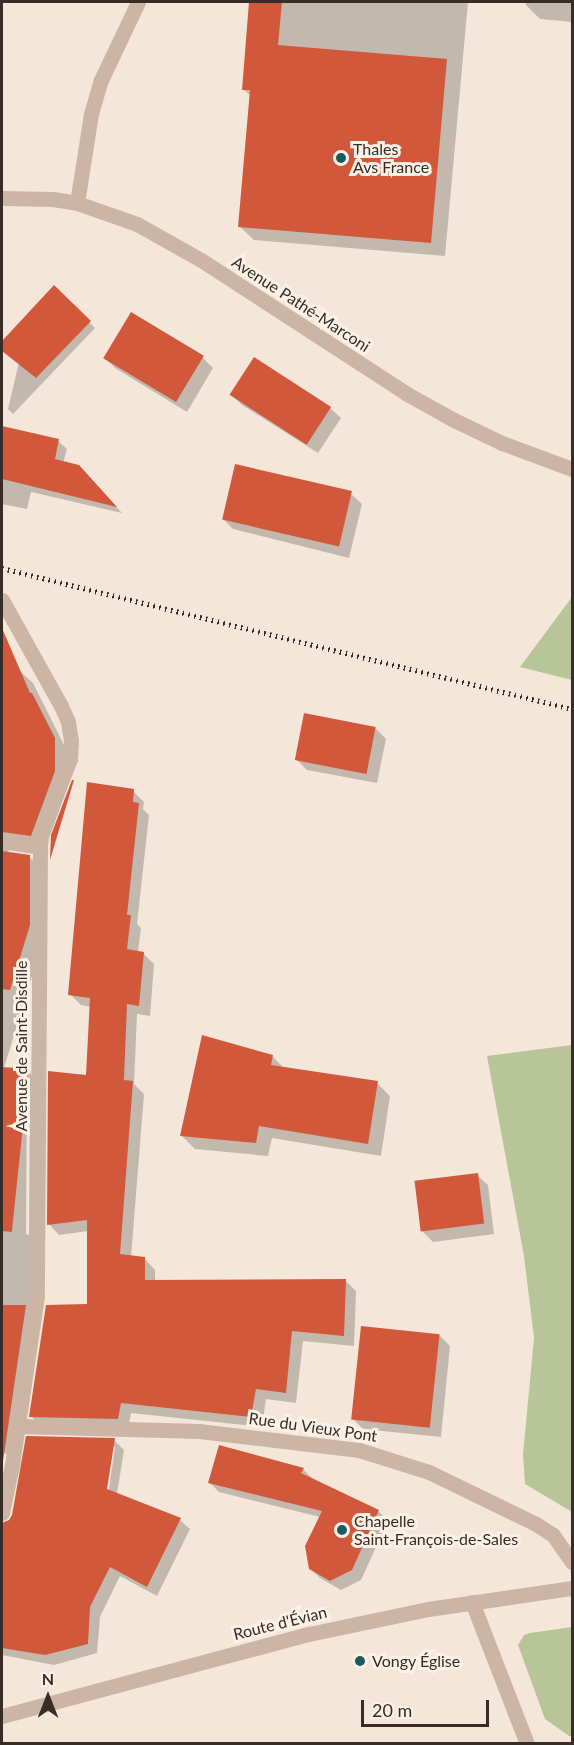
<!DOCTYPE html>
<meta charset="utf-8">
<style>
body{margin:0}
#map{position:relative;width:574px;height:1745px;overflow:hidden;background:#f4e7da;font-family:Lato,sans-serif}
div>[style]{position:absolute}
[style*='--x']{left:calc(var(--x)*1px);top:calc(var(--y)*1px);width:calc(var(--w)*1px);rotate:calc(var(--a)*1deg)}
.green>*{inset:0;background:#b8c599}
.shadow>*{inset:0;background:#0003}
.building>*{inset:0;background:#d1583b;transform-origin:0 0}
.minor>*{height:15px;margin:-7.5px;padding:0 7.5px;transform-origin:7.5px;border-radius:7.5px;background:#cdb5a5}
.tertiary>*{height:15px;margin:-7.5px;padding:0 7.5px;transform-origin:7.5px;border-radius:7.5px;background:#cdb5a5}
.rail>*{height:4.5px;margin-top:-2.25px;transform-origin:0;background:repeating-linear-gradient(90deg,#382c27 0 1.5px,transparent 0 6px)}
.dots>*{width:16px;height:16px;translate:-50% -50%;box-sizing:border-box;border:3px solid #fbf1e7;border-radius:50%}
span{translate:-50% -50%;white-space:nowrap;text-align:center;line-height:1.15;-webkit-text-stroke:6px #fbf1e7;paint-order:stroke}
.poi-label{font-size:16px;color:#382c27}
.left{translate:0 -50%;text-align:left}
.street-label{font-size:16px;color:#382c27}
.frame{position:absolute;inset:0;border:3px solid #382c27;pointer-events:none}
.north{position:absolute;left:18px;top:1667px;width:60px;height:60px;-webkit-text-stroke:4px #fbf1e7;paint-order:stroke;rotate:0deg;font-size:16px;font-weight:700;line-height:24px;text-align:center;color:#382c27}
.north::after{content:'';display:block;margin:auto;width:21px;height:27px;background:#382c27;clip-path:polygon(50% 0,100% 100%,50% 72%,0 100%)}
.scale{position:absolute;left:361px;top:1700px;width:128px;height:27px;box-sizing:border-box;border:3px solid #382c27;border-top:0;padding-left:8px;font-size:18px;line-height:21px;white-space:nowrap;color:#382c27;-webkit-text-stroke:4px #fbf1e7;paint-order:stroke}
</style>
<div id="map">
<div class="green">
<i style="clip-path:polygon(572px 597px,572px 680px,520px 667px)"></i>
<i style="clip-path:polygon(572px 1045px,572px 1512px,525px 1484px,523px 1454px,534px 1338px,524px 1256px,487px 1056px)"></i>
<i style="clip-path:polygon(572px 1627px,572px 1736px,569px 1736px,545px 1719px,518px 1645px,524px 1635px,530px 1633px)"></i>
</div>
<div class="shadow">
<i style="clip-path:polygon(251px 2px,468px 2px,445px 256px,254px 240px,239px 226px,251px 96px,243px 89px)"></i>
<i style="clip-path:polygon(526px 2px,572px 2px,572px 22px,540px 19px,526px 5px)"></i>
<i style="clip-path:polygon(54px 287px,95px 328px,13px 414px,8px 409px,31px 311px)"></i>
<i style="clip-path:polygon(105px 358px,203px 358px,213px 368px,187px 412px,115px 368px)"></i>
<i style="clip-path:polygon(231px 394px,330px 408px,341px 418px,318px 453px,242px 405px)"></i>
<i style="clip-path:polygon(4px 428px,58px 441px,67px 449px,63px 463px,87px 475px,122px 513px,31px 492px,27px 509px,2px 504px)"></i>
<i style="clip-path:polygon(351px 494px,362px 504px,349px 558px,233px 529px,223px 519px)"></i>
<i style="clip-path:polygon(evenodd,2px 661px,6px 674px,19px 670px,33px 683px,68px 753px,68px 786px,45px 849px,13px 845px,7px 853px,29px 857px,44px 871px,43px 940px,4px 1068px,17px 1066px,21px 1071px,28px 1071px,42px 1085px,41px 1240px,18px 1460px,2px 1452px,2px 661px,27px 1078px,30px 1078px,29px 1235px,26px 1234px,27px 1078px)"></i>
<i style="clip-path:polygon(375px 728px,386px 739px,377px 783px,307px 770px,296px 759px)"></i>
<i style="clip-path:polygon(133px 791px,144px 802px,143px 809px,149px 815px,137px 924px,141px 928px,138px 952px,143px 953px,154px 964px,150px 1016px,137px 1014px,134px 1084px,144px 1094px,131px 1257px,145px 1259px,155px 1270px,155px 1281px,345px 1280px,356px 1291px,354px 1346px,303px 1341px,296px 1403px,266px 1399px,262px 1427px,131px 1413px,128px 1429px,41px 1427px,31px 1416px,88px 1306px,88px 1231px,59px 1235px,49px 1224px,87px 1076px,91px 1007px,81px 1005px,70px 994px)"></i>
<i style="clip-path:polygon(272px 1056px,284px 1068px,377px 1083px,390px 1096px,381px 1156px,272px 1138px,268px 1156px,195px 1149px,182px 1136px)"></i>
<i style="clip-path:polygon(477px 1175px,488px 1185px,494px 1234px,433px 1242px,422px 1231px)"></i>
<i style="clip-path:polygon(439px 1335px,450px 1346px,441px 1437px,363px 1429px,352px 1418px)"></i>
<i style="clip-path:polygon(evenodd,114px 1440px,124px 1450px,117px 1494px,180px 1520px,190px 1529px,157px 1596px,120px 1576px,100px 1617px,97px 1653px,54px 1665px,2px 1655px,2px 1600px,6px 1583px,2px 1576px,8px 1538px,114px 1440px,112px 1447px,115px 1447px,108px 1496px,105px 1496px,112px 1447px)"></i>
<i style="clip-path:polygon(303px 1469px,312px 1478px,378px 1511px,388px 1521px,361px 1580px,341px 1590px,320px 1578px,310px 1568px,320px 1517px,219px 1492px,210px 1483px)"></i>
</div>
<div class="building">
<i style="clip-path:polygon(249px 2px,282px 2px,278px 45px,447px 59px,431px 243px,238px 227px,250px 90px,242px 90px)"></i>
<i style="clip-path:polygon(54px 285px,91px 321px,36px 378px,2px 351px,2px 341px)"></i>
<i style="left:131px;top:312px;width:85px;height:54px;rotate:31deg"></i>
<i style="left:254px;top:357px;width:92px;height:45px;rotate:33deg"></i>
<i style="clip-path:polygon(2px 426px,59px 439px,55px 459px,79px 465px,117px 507px,2px 479px)"></i>
<i style="left:235px;top:464px;width:120px;height:57px;rotate:13deg"></i>
<i style="clip-path:polygon(2px 628px,30px 693px,32px 693px,55px 738px,55px 771px,31px 836px,2px 832px)"></i>
<i style="left:304px;top:713px;width:73px;height:48px;rotate:11deg"></i>
<i style="clip-path:polygon(72px 780px,74px 780px,50px 860px,51px 835px)"></i>
<i style="clip-path:polygon(87px 782px,134px 789px,133px 802px,139px 803px,127px 915px,131px 915px,127px 949px,144px 952px,139px 1006px,127px 1004px,124px 1080px,133px 1081px,120px 1254px,145px 1257px,145px 1280px,346px 1279px,344px 1336px,292px 1331px,286px 1393px,256px 1389px,251px 1417px,121px 1403px,118px 1419px,29px 1417px,46px 1305px,87px 1304px,87px 1220px,47px 1225px,48px 1071px,86px 1075px,90px 998px,68px 995px)"></i>
<i style="clip-path:polygon(2px 851px,30px 855px,30px 925px,10px 990px,2px 989px)"></i>
<i style="clip-path:polygon(202px 1035px,273px 1055px,271px 1065px,378px 1081px,368px 1144px,259px 1126px,256px 1143px,180px 1136px)"></i>
<i style="left:2px;top:1067px;width:27px;height:163px;rotate:6deg"></i>
<i style="left:478px;top:1173px;width:51px;height:64px;rotate:83deg"></i>
<i style="clip-path:polygon(2px 1305px,26px 1305px,2px 1468px)"></i>
<i style="left:361px;top:1326px;width:79px;height:94px;rotate:6deg"></i>
<i style="clip-path:polygon(26px 1436px,115px 1438px,107px 1489px,181px 1518px,147px 1587px,110px 1567px,90px 1607px,88px 1644px,45px 1655px,2px 1648px,2px 1523px,9px 1520px,12px 1515px)"></i>
<i style="clip-path:polygon(219px 1445px,304px 1468px,301px 1473px,379px 1510px,352px 1570px,330px 1581px,309px 1569px,305px 1546px,322px 1511px,208px 1483px)"></i>
</div>
<div class="minor">
<i style="--x:2;--y:198;--w:51;--a:1.1"></i>
<i style="--x:53;--y:199;--w:24;--a:9"></i>
<i style="--x:77;--y:203;--w:64;--a:19.3"></i>
<i style="--x:137;--y:224;--w:73;--a:29.4"></i>
<i style="--x:201;--y:260;--w:246;--a:33"></i>
<i style="--x:407;--y:394;--w:54;--a:29"></i>
<i style="--x:454;--y:420;--w:53;--a:25.6"></i>
<i style="--x:502;--y:443;--w:75;--a:20.4"></i>
<i style="--x:77;--y:203;--w:90;--a:-81.1"></i>
<i style="--x:91;--y:114;--w:35;--a:-74"></i>
<i style="--x:101;--y:80;--w:86;--a:-64.6"></i>
<i style="--x:2;--y:600;--w:121;--a:60.9"></i>
<i style="--x:61;--y:706;--w:17;--a:66"></i>
<i style="--x:68;--y:722;--w:19;--a:81"></i>
<i style="--x:71;--y:741;--w:18;--a:93"></i>
<i style="--x:70;--y:759;--w:79;--a:111.4"></i>
<i style="--x:41;--y:833;--w:14;--a:94"></i>
<i style="--x:40;--y:847;--w:449;--a:90.4"></i>
<i style="--x:37;--y:1296;--w:171;--a:98.4"></i>
<i style="--x:12;--y:1465;--w:49;--a:101.8"></i>
<i style="--x:2;--y:841;--w:38;--a:9"></i>
<i style="--x:17;--y:1426;--w:182;--a:1.6"></i>
<i style="--x:199;--y:1431;--w:161;--a:6.8"></i>
<i style="--x:359;--y:1450;--w:73;--a:17.4"></i>
<i style="--x:429;--y:1472;--w:119;--a:25.9"></i>
<i style="--x:536;--y:1524;--w:20;--a:33"></i>
<i style="--x:553;--y:1535;--w:33;--a:55"></i>
<i style="--x:472;--y:1602;--w:152;--a:68.8"></i>
</div>
<div class="tertiary">
<i style="--x:2;--y:1716;--w:318;--a:-15"></i>
<i style="--x:309;--y:1634;--w:122;--a:-11.9"></i>
<i style="--x:428;--y:1609;--w:146;--a:-8.3"></i>
</div>
<div class="rail">
<i style="--x:2;--y:568;--w:587;--a:13.89"></i>
</div>
<div class="dots">
<i style="left:341px;top:158px;background:#185c5e"></i>
<i style="left:342px;top:1530px;background:#185c5e"></i>
<i style="left:360px;top:1661px;background:#185c5e"></i>
</div>
<div class="poi-label">
<span class="left" style="left:353px;top:158px">Thales<br>Avs France</span>
<span class="left" style="left:354px;top:1530px">Chapelle<br>Saint-François-de-Sales</span>
<span class="left" style="left:372px;top:1661px">Vongy Église</span>
</div>
<div class="street-label">
<span style="left:301px;top:304px;rotate:33deg">Avenue Pathé-Marconi</span>
<span style="left:21px;top:1046px;rotate:-90deg">Avenue de Saint-Disdille</span>
<span style="left:313px;top:1427px;rotate:8deg">Rue du Vieux Pont</span>
<span style="left:280px;top:1623px;rotate:-14deg">Route d'Évian</span>
</div>
<div class="frame"></div>
<div class="north">N</div>
<div class="scale">20 m</div>
</div>
